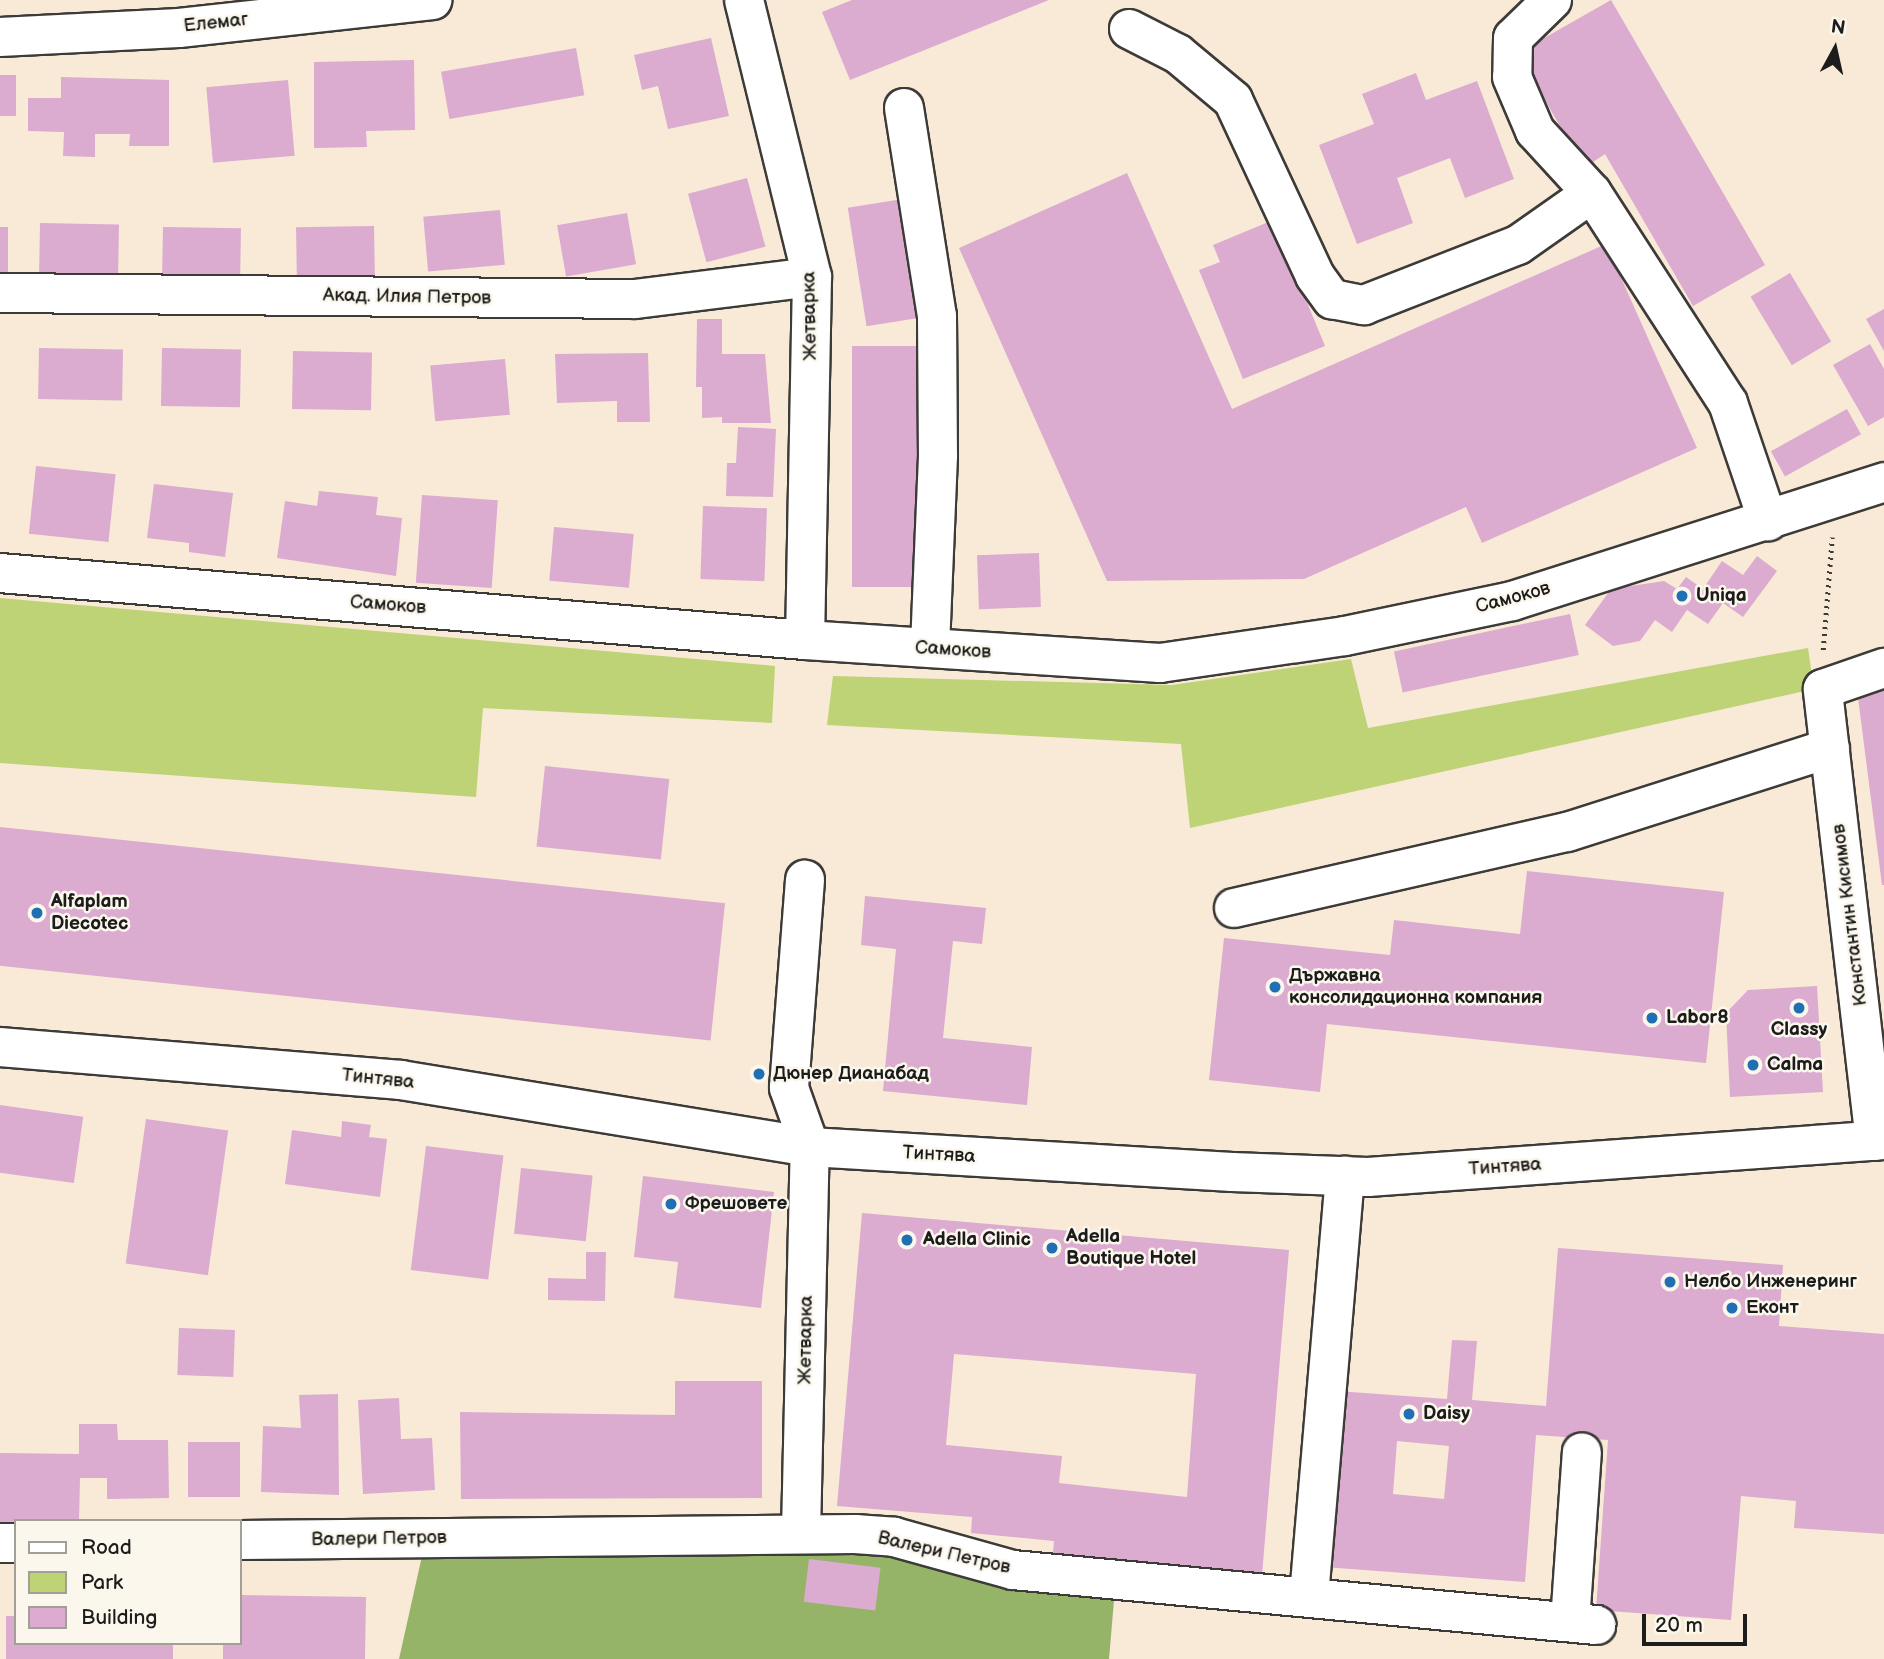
<!DOCTYPE html>
<meta charset="utf-8">
<style>
body{margin:0}
#map{position:relative;width:1884px;height:1659px;overflow:hidden;background:#f8ead6;font-family:"Balsamiq Sans",sans-serif}
div>[style]{position:absolute}
[style*='--x']{left:calc(var(--x)*1px);top:calc(var(--y)*1px);width:calc(var(--w)*1px);rotate:calc(var(--a)*1deg)}
.green>*{inset:0;background:#bed276}
.forest>*{inset:0;background:#96b467}
.building>*{inset:0;background:#dbabd0;transform-origin:0 0}
.path>*{height:4.5px;margin-top:-2.25px;transform-origin:0;background:repeating-linear-gradient(90deg,#3d3b38 0 2px,transparent 0 7px)}
.roads{filter:drop-shadow(2px 0 #3d3b38) drop-shadow(-2px 0 #3d3b38) drop-shadow(0 2px #3d3b38) drop-shadow(0 -2px #3d3b38)}
.minor>*{height:38px;margin:-19px;padding:0 19px;transform-origin:19px;border-radius:19px;background:#fff}
.dots>*{width:19px;height:19px;translate:-50% -50%;box-sizing:border-box;border:4px solid #fbf7ec;border-radius:50%}
span{translate:-50% -50%;white-space:nowrap;text-align:center;line-height:1.15;-webkit-text-stroke:5px #fbf7ec;paint-order:stroke}
.street-label{font-size:19px;color:#1c1c1c}
.poi-label{font-size:19px;color:#1c1c1c;font-weight:700}
.left{translate:0 -50%;text-align:left}
.legend{position:absolute;left:14px;top:1519px;width:228px;height:126px;box-sizing:border-box;background:#fbf7ec;border:2px solid #a29f99;margin:0;padding:9px 12px;list-style:none;font-size:21px;color:#1c1c1c}
.legend li{display:flex;align-items:center;gap:14px;height:35px}
.legend b{width:35px;border:2px solid #a29f99}
.north{position:absolute;left:1800px;top:14px;width:70px;height:70px;-webkit-text-stroke:5px #fbf7ec;paint-order:stroke;rotate:8deg;font-size:19px;font-weight:700;line-height:28px;text-align:center;color:#1c1c1c}
.north::after{content:'';display:block;margin:auto;width:24px;height:32px;background:#1c1c1c;clip-path:polygon(50% 0,100% 100%,50% 72%,0 100%)}
.scale{position:absolute;left:1642px;top:1614px;width:105px;height:32px;box-sizing:border-box;border:4px solid #1c1c1c;border-top:0;padding-left:9px;font-size:21px;line-height:24px;white-space:nowrap;color:#1c1c1c;-webkit-text-stroke:5px #fbf7ec;paint-order:stroke}
</style>
<div id="map">
<div class="green">
<i style="clip-path:polygon(0 598px,775px 666px,772px 723px,483px 708px,476px 797px,0 763px)"></i>
<i style="clip-path:polygon(1808px 648px,1814px 689px,1190px 828px,1181px 744px,827px 725px,833px 676px,1172px 685px,1351px 659px,1368px 728px)"></i>
</div>
<div class="forest">
<i style="clip-path:polygon(801px 1533px,1116px 1577px,1109px 1659px,399px 1659px,426px 1538px)"></i>
</div>
<div class="building">
<i style="clip-path:polygon(852px 0,1049px 0,850px 80px,822px 12px)"></i>
<i style="clip-path:polygon(1611px 0,1765px 265px,1693px 306px,1605px 154px,1584px 168px,1518px 53px)"></i>
<i style="clip-path:polygon(711px 38px,729px 116px,668px 129px,658px 86px,642px 90px,634px 55px)"></i>
<i style="left:576px;top:48px;width:48px;height:137px;rotate:80deg"></i>
<i style="clip-path:polygon(414px 60px,415px 130px,366px 131px,367px 147px,314px 148px,314px 62px)"></i>
<i style="clip-path:polygon(1416px 73px,1426px 100px,1477px 81px,1514px 179px,1465px 198px,1450px 158px,1397px 178px,1413px 223px,1357px 244px,1319px 145px,1374px 124px,1362px 94px)"></i>
<i style="left:0;top:75px;width:16px;height:41px"></i>
<i style="clip-path:polygon(61px 77px,169px 80px,169px 146px,129px 146px,130px 134px,95px 134px,95px 157px,63px 156px,64px 132px,28px 131px,28px 98px,61px 98px)"></i>
<i style="left:288px;top:80px;width:76px;height:82px;rotate:85deg"></i>
<i style="clip-path:polygon(1127px 173px,1232px 409px,1606px 244px,1697px 448px,1482px 543px,1466px 507px,1304px 579px,1107px 581px,959px 248px)"></i>
<i style="left:747px;top:178px;width:71px;height:61px;rotate:75deg"></i>
<i style="left:909px;top:198px;width:120px;height:62px;rotate:81deg"></i>
<i style="left:500px;top:210px;width:55px;height:77px;rotate:85deg"></i>
<i style="left:627px;top:213px;width:52px;height:71px;rotate:80deg"></i>
<i style="clip-path:polygon(1273px 220px,1325px 346px,1243px 379px,1199px 270px,1220px 262px,1213px 245px)"></i>
<i style="left:40px;top:223px;width:79px;height:55px;rotate:1deg"></i>
<i style="left:374px;top:226px;width:56px;height:78px;rotate:89deg"></i>
<i style="left:0;top:227px;width:8px;height:55px"></i>
<i style="left:163px;top:227px;width:78px;height:49px;rotate:1deg"></i>
<i style="left:1790px;top:273px;width:80px;height:46px;rotate:59deg"></i>
<i style="clip-path:polygon(1884px 309px,1884px 351px,1866px 319px)"></i>
<i style="clip-path:polygon(697px 319px,722px 319px,722px 354px,765px 354px,771px 423px,722px 423px,722px 417px,702px 418px,702px 387px,696px 387px)"></i>
<i style="clip-path:polygon(1870px 344px,1884px 369px,1884px 417px,1868px 426px,1833px 365px)"></i>
<i style="left:852px;top:346px;width:69px;height:241px"></i>
<i style="left:39px;top:348px;width:84px;height:51px;rotate:1deg"></i>
<i style="left:162px;top:348px;width:79px;height:58px;rotate:1deg"></i>
<i style="left:293px;top:351px;width:79px;height:58px;rotate:1deg"></i>
<i style="clip-path:polygon(648px 353px,650px 422px,617px 422px,617px 401px,557px 403px,555px 354px)"></i>
<i style="left:505px;top:359px;width:56px;height:75px;rotate:85deg"></i>
<i style="left:1847px;top:409px;width:29px;height:87px;rotate:61deg"></i>
<i style="clip-path:polygon(738px 427px,776px 429px,773px 497px,726px 496px,727px 463px,736px 463px)"></i>
<i style="left:36px;top:466px;width:80px;height:68px;rotate:6deg"></i>
<i style="clip-path:polygon(154px 484px,233px 493px,225px 557px,189px 552px,189px 543px,147px 538px)"></i>
<i style="clip-path:polygon(319px 491px,378px 497px,376px 515px,402px 518px,396px 576px,277px 558px,285px 501px,317px 506px)"></i>
<i style="left:422px;top:495px;width:76px;height:88px;rotate:4deg"></i>
<i style="left:703px;top:506px;width:64px;height:73px;rotate:2deg"></i>
<i style="left:554px;top:527px;width:80px;height:54px;rotate:5deg"></i>
<i style="left:1039px;top:553px;width:54px;height:62px;rotate:88deg"></i>
<i style="clip-path:polygon(1757px 556px,1777px 571px,1743px 617px,1723px 603px,1708px 624px,1687px 610px,1672px 632px,1655px 620px,1640px 641px,1613px 646px,1585px 625px,1611px 589px,1664px 581px,1677px 589px,1686px 577px,1703px 589px,1722px 561px,1743px 575px)"></i>
<i style="left:1570px;top:614px;width:42px;height:180px;rotate:78deg"></i>
<i style="clip-path:polygon(1884px 687px,1884px 885px,1882px 885px,1857px 690px)"></i>
<i style="left:545px;top:766px;width:125px;height:81px;rotate:6deg"></i>
<i style="left:0;top:827px;width:729px;height:138px;rotate:6deg"></i>
<i style="clip-path:polygon(1527px 871px,1724px 892px,1706px 1063px,1327px 1024px,1320px 1092px,1209px 1080px,1224px 938px,1390px 955px,1394px 920px,1520px 934px)"></i>
<i style="clip-path:polygon(865px 896px,986px 908px,982px 944px,953px 941px,943px 1038px,1032px 1047px,1027px 1105px,883px 1091px,896px 949px,861px 945px)"></i>
<i style="clip-path:polygon(1817px 986px,1823px 1092px,1730px 1097px,1726px 1013px,1748px 990px)"></i>
<i style="left:0;top:1105px;width:84px;height:67px;rotate:8deg"></i>
<i style="left:146px;top:1119px;width:83px;height:146px;rotate:8deg"></i>
<i style="clip-path:polygon(342px 1121px,371px 1125px,369px 1137px,387px 1139px,380px 1197px,285px 1184px,292px 1130px,341px 1137px)"></i>
<i style="left:426px;top:1146px;width:78px;height:125px;rotate:7deg"></i>
<i style="left:521px;top:1168px;width:72px;height:66px;rotate:6deg"></i>
<i style="clip-path:polygon(643px 1176px,774px 1192px,761px 1308px,674px 1298px,678px 1262px,634px 1257px)"></i>
<i style="clip-path:polygon(evenodd,862px 1213px,1289px 1250px,1262px 1575px,1053px 1553px,1054px 1541px,971px 1533px,972px 1517px,837px 1506px,862px 1213px,954px 1354px,1196px 1374px,1187px 1497px,1059px 1483px,1062px 1456px,946px 1445px,954px 1354px)"></i>
<i style="clip-path:polygon(evenodd,1558px 1248px,1783px 1265px,1779px 1326px,1884px 1334px,1884px 1534px,1794px 1528px,1796px 1501px,1741px 1496px,1731px 1620px,1596px 1610px,1608px 1440px,1536px 1435px,1525px 1582px,1324px 1567px,1337px 1391px,1447px 1399px,1452px 1340px,1477px 1341px,1472px 1400px,1546px 1406px,1558px 1248px,1397px 1441px,1449px 1446px,1444px 1499px,1393px 1494px,1397px 1441px)"></i>
<i style="clip-path:polygon(586px 1252px,606px 1252px,605px 1301px,548px 1300px,548px 1278px,586px 1279px)"></i>
<i style="left:179px;top:1328px;width:56px;height:47px;rotate:2deg"></i>
<i style="clip-path:polygon(675px 1381px,762px 1381px,762px 1498px,461px 1499px,460px 1412px,675px 1415px)"></i>
<i style="clip-path:polygon(338px 1394px,339px 1495px,261px 1492px,263px 1426px,301px 1428px,299px 1395px)"></i>
<i style="clip-path:polygon(399px 1398px,401px 1439px,432px 1438px,435px 1490px,363px 1494px,358px 1400px)"></i>
<i style="clip-path:polygon(79px 1424px,117px 1424px,118px 1440px,168px 1440px,169px 1498px,107px 1499px,107px 1478px,80px 1478px,79px 1521px,0 1522px,0 1453px,79px 1454px)"></i>
<i style="left:188px;top:1442px;width:52px;height:55px"></i>
<i style="left:809px;top:1559px;width:72px;height:43px;rotate:7deg"></i>
<i style="clip-path:polygon(240px 1595px,366px 1597px,365px 1659px,223px 1659px,223px 1643px,240px 1643px)"></i>
<i style="clip-path:polygon(6px 1616px,16px 1616px,16px 1643px,173px 1643px,173px 1659px,6px 1659px)"></i>
</div>
<div class="path">
<i style="--x:1823;--y:650;--w:113;--a:-85.4"></i>
</div>
<div class="roads">
<div class="minor">
<i style="--x:744;--y:0;--w:285;--a:76.2"></i>
<i style="--x:812;--y:277;--w:363;--a:91.1"></i>
<i style="--x:1552;--y:0;--w:54;--a:135.7"></i>
<i style="--x:1513;--y:38;--w:39;--a:91"></i>
<i style="--x:1512;--y:77;--w:59;--a:66.9"></i>
<i style="--x:1535;--y:131;--w:84;--a:47.4"></i>
<i style="--x:1592;--y:193;--w:250;--a:57.1"></i>
<i style="--x:1728;--y:403;--w:125;--a:71.3"></i>
<i style="--x:1129;--y:29;--w:55;--a:27"></i>
<i style="--x:1178;--y:54;--w:72;--a:39.9"></i>
<i style="--x:1233;--y:100;--w:194;--a:65"></i>
<i style="--x:1315;--y:276;--w:29;--a:54"></i>
<i style="--x:1332;--y:299;--w:33;--a:11"></i>
<i style="--x:1364;--y:305;--w:165;--a:-21.3"></i>
<i style="--x:1518;--y:245;--w:90;--a:-35.1"></i>
<i style="--x:0;--y:37;--w:179;--a:-2.9"></i>
<i style="--x:179;--y:28;--w:255;--a:-6.3"></i>
<i style="--x:904;--y:108;--w:211;--a:81"></i>
<i style="--x:937;--y:316;--w:140;--a:89.6"></i>
<i style="--x:938;--y:456;--w:192;--a:92.4"></i>
<i style="--x:0;--y:293;--w:635;--a:0.54"></i>
<i style="--x:635;--y:299;--w:178;--a:-7.1"></i>
<i style="--x:0;--y:573;--w:808;--a:4.76"></i>
<i style="--x:805;--y:640;--w:356;--a:3.7"></i>
<i style="--x:1160;--y:663;--w:187;--a:-8.3"></i>
<i style="--x:1345;--y:636;--w:171;--a:-11.8"></i>
<i style="--x:1512;--y:601;--w:391;--a:-17.7"></i>
<i style="--x:1234;--y:908;--w:342;--a:-12.9"></i>
<i style="--x:1567;--y:832;--w:276;--a:-17.7"></i>
<i style="--x:0;--y:1047;--w:402;--a:4.7"></i>
<i style="--x:401;--y:1080;--w:414;--a:9.3"></i>
<i style="--x:810;--y:1147;--w:423;--a:3.4"></i>
<i style="--x:1232;--y:1172;--w:136;--a:2.1"></i>
<i style="--x:1368;--y:1177;--w:517;--a:-4.1"></i>
<i style="--x:1875;--y:1141;--w:455;--a:-96.6"></i>
<i style="--x:1823;--y:689;--w:65;--a:-19"></i>
<i style="--x:801;--y:1533;--w:386;--a:-88.7"></i>
<i style="--x:810;--y:1147;--w:63;--a:-109.6"></i>
<i style="--x:789;--y:1088;--w:209;--a:-85.6"></i>
<i style="--x:240;--y:1540;--w:615;--a:-0.56"></i>
<i style="--x:855;--y:1534;--w:39;--a:4"></i>
<i style="--x:894;--y:1537;--w:123;--a:15.5"></i>
<i style="--x:1013;--y:1570;--w:586;--a:5.39"></i>
<i style="--x:0;--y:1543;--w:16;--a:0"></i>
<i style="--x:1309;--y:1596;--w:422;--a:-85.1"></i>
<i style="--x:1570;--y:1622;--w:170;--a:-86"></i>
</div>
</div>
<div class="dots">
<i style="left:1682px;top:596px;background:#1f6fb2"></i>
<i style="left:37px;top:913px;background:#1f6fb2"></i>
<i style="left:1275px;top:987px;background:#1f6fb2"></i>
<i style="left:1799px;top:1008px;background:#1f6fb2"></i>
<i style="left:1652px;top:1018px;background:#1f6fb2"></i>
<i style="left:1753px;top:1065px;background:#1f6fb2"></i>
<i style="left:759px;top:1074px;background:#1f6fb2"></i>
<i style="left:671px;top:1204px;background:#1f6fb2"></i>
<i style="left:907px;top:1240px;background:#1f6fb2"></i>
<i style="left:1052px;top:1248px;background:#1f6fb2"></i>
<i style="left:1670px;top:1282px;background:#1f6fb2"></i>
<i style="left:1732px;top:1308px;background:#1f6fb2"></i>
<i style="left:1409px;top:1414px;background:#1f6fb2"></i>
</div>
<div class="street-label">
<span style="left:216px;top:23px;rotate:-6deg">Елемаг</span>
<span style="left:407px;top:297px;rotate:1deg">Акад. Илия Петров</span>
<span style="left:810px;top:316px;rotate:-91deg">Жетварка</span>
<span style="left:1513px;top:598px;rotate:-15deg">Самоков</span>
<span style="left:388px;top:605px;rotate:5deg">Самоков</span>
<span style="left:953px;top:650px;rotate:4deg">Самоков</span>
<span style="left:1850px;top:915px;rotate:-97deg">Константин Кисимов</span>
<span style="left:378px;top:1079px;rotate:6deg">Тинтява</span>
<span style="left:939px;top:1155px;rotate:3deg">Тинтява</span>
<span style="left:1505px;top:1167px;rotate:-4deg">Тинтява</span>
<span style="left:806px;top:1340px;rotate:-89deg">Жетварка</span>
<span style="left:379px;top:1539px;rotate:-1deg">Валери Петров</span>
<span style="left:944px;top:1553px;rotate:13deg">Валери Петров</span>
</div>
<div class="poi-label">
<span class="left" style="left:1696px;top:596px">Uniqa</span>
<span class="left" style="left:51px;top:913px">Alfaplam<br>Diecotec</span>
<span class="left" style="left:1289px;top:987px">Държавна<br>консолидационна компания</span>
<span class="left" style="left:1666px;top:1018px">Labor8</span>
<span style="left:1799px;top:1030px">Classy</span>
<span class="left" style="left:1767px;top:1065px">Calma</span>
<span class="left" style="left:773px;top:1074px">Дюнер Дианабад</span>
<span class="left" style="left:685px;top:1204px">Фрешовете</span>
<span class="left" style="left:1066px;top:1248px">Adella<br>Boutique Hotel</span>
<span class="left" style="left:923px;top:1240px">Adella Clinic</span>
<span class="left" style="left:1684px;top:1282px">Нелбо Инженеринг</span>
<span class="left" style="left:1746px;top:1308px">Еконт</span>
<span class="left" style="left:1423px;top:1414px">Daisy</span>
</div>
<ul class="legend">
<li><b style="height:9px;background:#fff"></b>Road</li>
<li><b style="height:19px;background:#bed276"></b>Park</li>
<li><b style="height:19px;background:#dbabd0"></b>Building</li>
</ul>
<div class="north">N</div>
<div class="scale">20 m</div>
</div>
